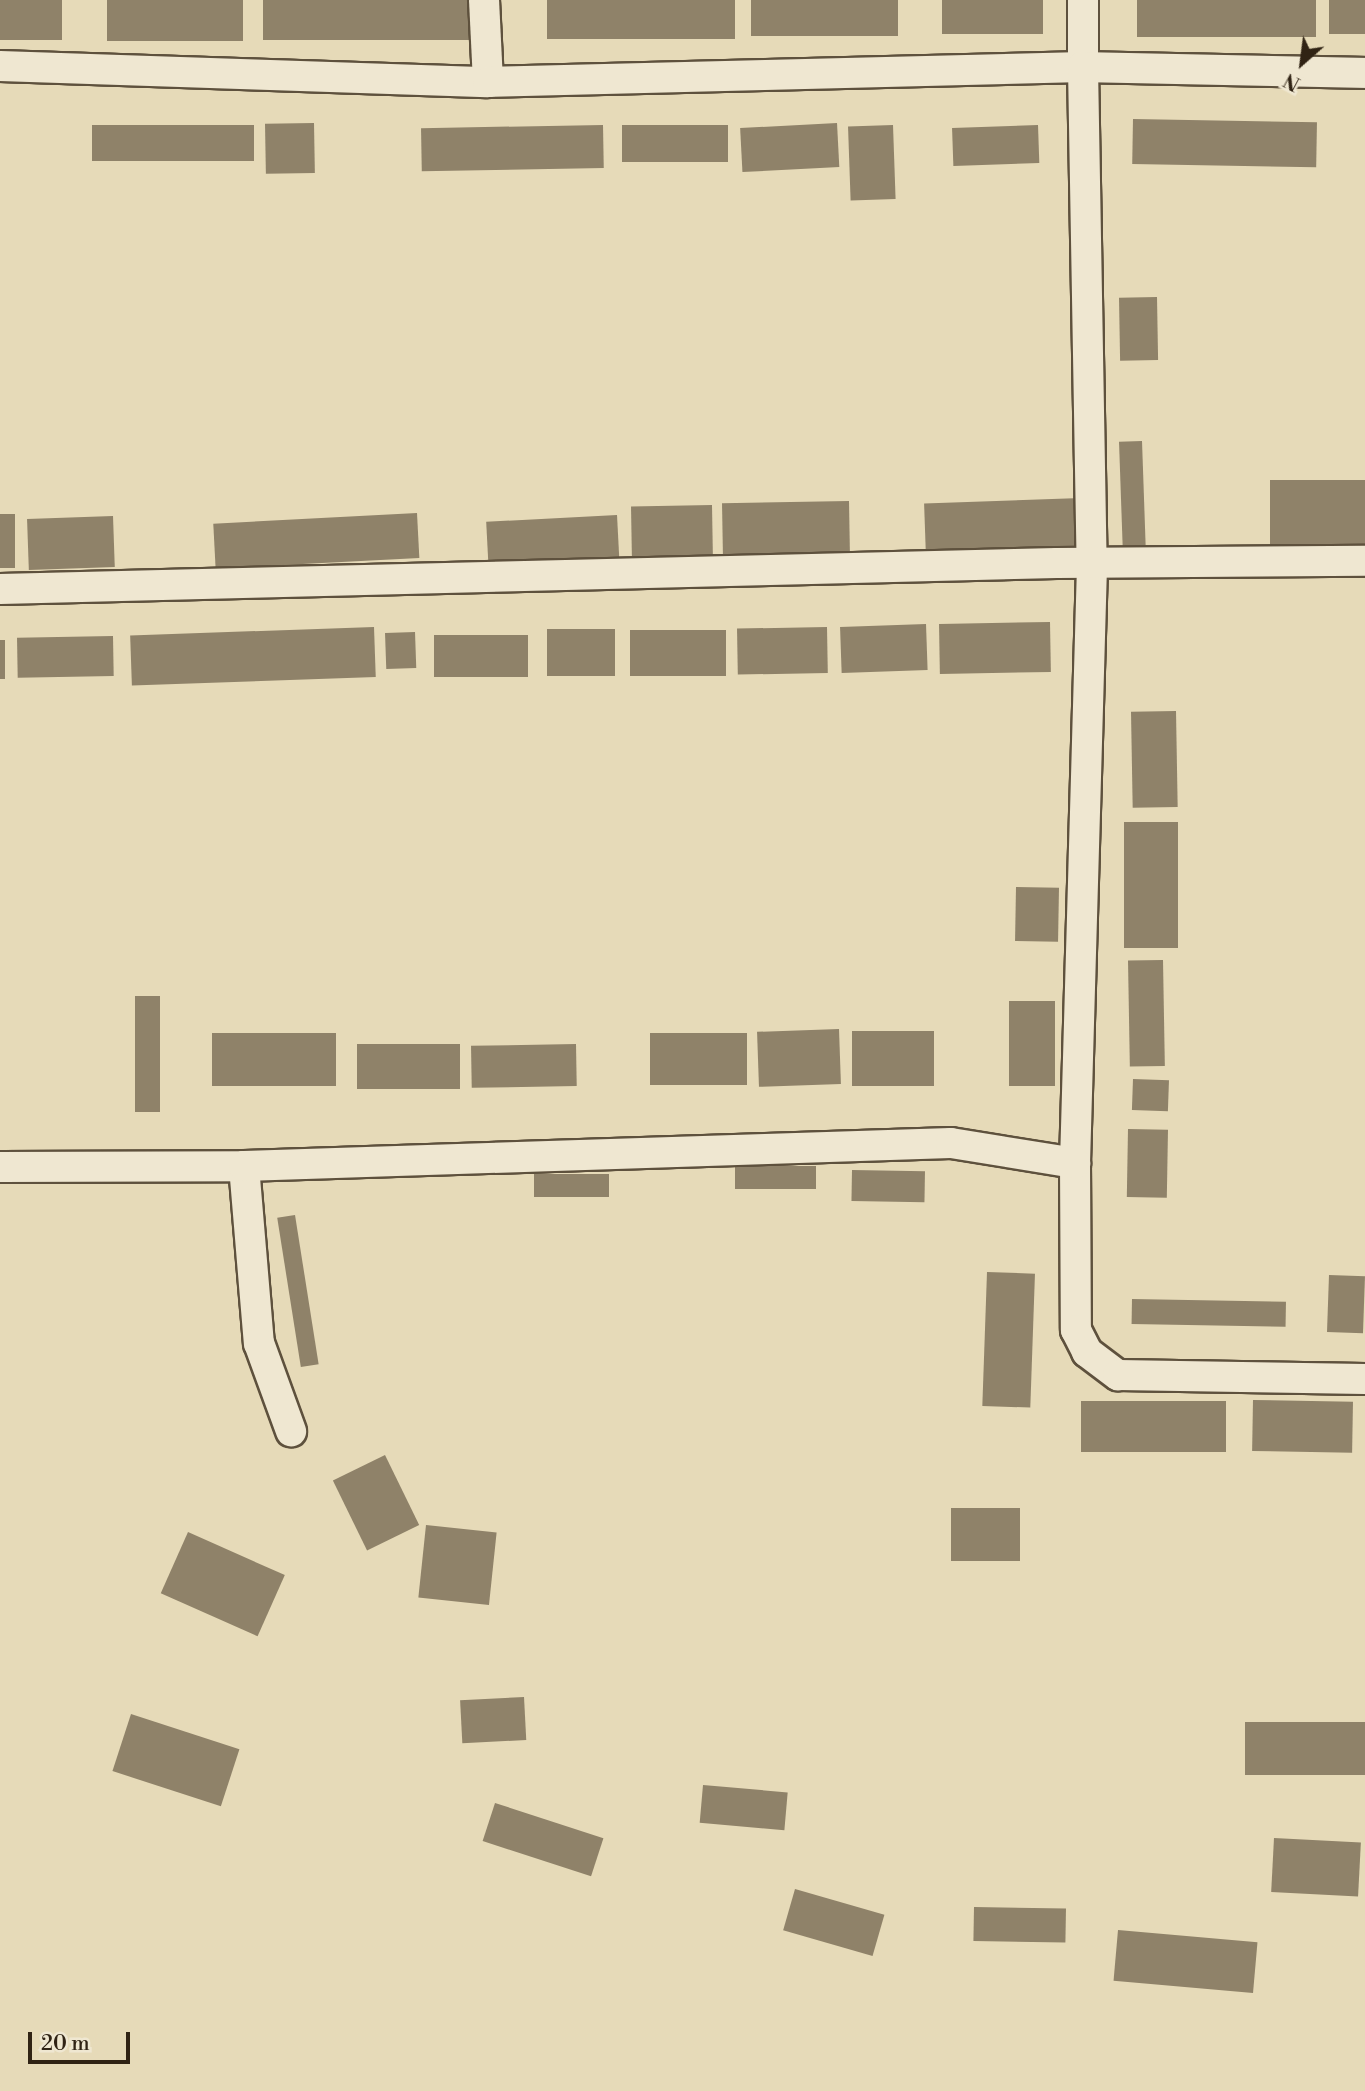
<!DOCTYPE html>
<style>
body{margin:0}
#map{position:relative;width:1365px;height:2091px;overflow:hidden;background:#e6dab8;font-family:"Libre Bodoni",serif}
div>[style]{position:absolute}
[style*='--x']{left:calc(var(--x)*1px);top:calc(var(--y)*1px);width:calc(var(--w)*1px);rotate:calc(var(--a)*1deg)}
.building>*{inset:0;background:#8f8269;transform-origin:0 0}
.roads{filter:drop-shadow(2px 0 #5e513d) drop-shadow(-2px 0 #5e513d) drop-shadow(0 2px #5e513d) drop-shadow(0 -2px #5e513d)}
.street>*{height:30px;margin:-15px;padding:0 15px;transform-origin:15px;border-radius:15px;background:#efe7d1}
span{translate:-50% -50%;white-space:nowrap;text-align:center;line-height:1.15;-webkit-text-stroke:5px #efe7d1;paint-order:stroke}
.north{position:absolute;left:1267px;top:28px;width:70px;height:70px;-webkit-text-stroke:5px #efe7d1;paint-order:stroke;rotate:208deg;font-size:19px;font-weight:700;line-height:28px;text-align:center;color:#302314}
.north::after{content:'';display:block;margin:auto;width:24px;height:32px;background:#302314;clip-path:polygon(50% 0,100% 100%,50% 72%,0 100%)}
.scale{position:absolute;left:28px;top:2032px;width:102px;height:32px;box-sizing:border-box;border:4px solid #302314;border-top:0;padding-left:9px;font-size:21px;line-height:24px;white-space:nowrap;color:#302314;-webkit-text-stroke:5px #efe7d1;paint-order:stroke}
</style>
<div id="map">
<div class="building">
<i style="left:0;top:0;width:62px;height:40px"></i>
<i style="left:107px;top:0;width:136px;height:41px"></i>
<i style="left:263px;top:0;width:214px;height:40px"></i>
<i style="left:547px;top:0;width:188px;height:39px"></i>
<i style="left:751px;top:0;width:147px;height:36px"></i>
<i style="left:942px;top:0;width:101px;height:34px"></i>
<i style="left:1137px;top:0;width:179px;height:37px"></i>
<i style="left:1329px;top:0;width:36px;height:34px"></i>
<i style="left:1133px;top:119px;width:184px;height:45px;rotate:1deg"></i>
<i style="left:314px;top:123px;width:50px;height:49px;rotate:89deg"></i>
<i style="left:837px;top:123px;width:44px;height:97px;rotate:87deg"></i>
<i style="left:92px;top:125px;width:162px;height:36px"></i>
<i style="left:603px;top:125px;width:43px;height:182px;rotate:89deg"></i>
<i style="left:728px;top:125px;width:37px;height:106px;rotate:90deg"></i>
<i style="left:893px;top:125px;width:74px;height:45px;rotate:88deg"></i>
<i style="left:1038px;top:125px;width:38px;height:86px;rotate:88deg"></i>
<i style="left:1157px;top:297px;width:63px;height:38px;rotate:89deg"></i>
<i style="left:1142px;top:441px;width:109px;height:23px;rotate:88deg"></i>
<i style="left:1365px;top:480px;width:69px;height:95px;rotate:90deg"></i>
<i style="left:1081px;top:498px;width:51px;height:157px;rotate:88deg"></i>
<i style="left:849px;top:501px;width:54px;height:127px;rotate:89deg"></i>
<i style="left:712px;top:505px;width:53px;height:81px;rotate:89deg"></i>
<i style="left:417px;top:513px;width:45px;height:204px;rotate:87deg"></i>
<i style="left:0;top:514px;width:15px;height:54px"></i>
<i style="left:617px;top:515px;width:44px;height:131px;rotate:87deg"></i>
<i style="left:113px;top:516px;width:51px;height:86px;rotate:88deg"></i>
<i style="left:1050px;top:622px;width:50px;height:111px;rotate:89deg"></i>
<i style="left:926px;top:624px;width:46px;height:86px;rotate:88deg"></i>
<i style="left:374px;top:627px;width:50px;height:244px;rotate:88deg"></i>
<i style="left:827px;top:627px;width:46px;height:90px;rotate:89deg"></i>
<i style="left:547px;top:629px;width:68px;height:47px"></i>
<i style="left:630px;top:630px;width:96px;height:46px"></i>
<i style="left:415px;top:632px;width:36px;height:30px;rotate:88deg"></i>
<i style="left:434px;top:635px;width:94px;height:42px"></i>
<i style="left:113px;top:636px;width:40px;height:96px;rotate:89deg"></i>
<i style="left:0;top:640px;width:5px;height:39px"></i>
<i style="left:1176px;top:711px;width:96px;height:45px;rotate:89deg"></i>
<i style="left:1124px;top:822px;width:54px;height:126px"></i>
<i style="left:1016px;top:887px;width:43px;height:54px;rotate:1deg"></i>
<i style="left:1163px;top:960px;width:106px;height:35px;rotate:89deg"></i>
<i style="left:135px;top:996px;width:25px;height:116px"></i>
<i style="left:1009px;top:1001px;width:46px;height:85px"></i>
<i style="left:839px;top:1029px;width:55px;height:82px;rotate:88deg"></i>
<i style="left:852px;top:1031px;width:82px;height:55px"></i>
<i style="left:212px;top:1033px;width:124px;height:53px"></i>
<i style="left:650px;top:1033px;width:97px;height:52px"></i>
<i style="left:357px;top:1044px;width:103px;height:45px"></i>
<i style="left:576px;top:1044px;width:42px;height:105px;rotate:89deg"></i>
<i style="left:1133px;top:1079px;width:36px;height:31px;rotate:2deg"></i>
<i style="left:1128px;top:1129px;width:40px;height:68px;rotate:1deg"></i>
<i style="left:816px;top:1166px;width:23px;height:81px;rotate:90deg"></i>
<i style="left:852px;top:1170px;width:73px;height:31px;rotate:1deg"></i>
<i style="left:534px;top:1174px;width:75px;height:23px"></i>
<i style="left:295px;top:1215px;width:151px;height:18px;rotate:81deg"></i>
<i style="left:987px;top:1272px;width:48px;height:134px;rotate:2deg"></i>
<i style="left:1329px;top:1275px;width:36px;height:57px;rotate:2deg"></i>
<i style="left:1132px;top:1299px;width:154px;height:25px;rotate:1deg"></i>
<i style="left:1253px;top:1400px;width:100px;height:51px;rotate:1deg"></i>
<i style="left:1081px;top:1401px;width:145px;height:51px"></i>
<i style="left:385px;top:1455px;width:78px;height:58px;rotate:64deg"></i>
<i style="left:1020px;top:1508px;width:53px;height:69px;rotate:90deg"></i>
<i style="left:426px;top:1525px;width:71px;height:73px;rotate:6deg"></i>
<i style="left:188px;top:1532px;width:106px;height:67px;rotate:24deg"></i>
<i style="left:524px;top:1697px;width:43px;height:64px;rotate:87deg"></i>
<i style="left:131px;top:1714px;width:114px;height:60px;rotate:18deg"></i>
<i style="left:1365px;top:1722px;width:53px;height:120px;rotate:90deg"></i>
<i style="left:703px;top:1785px;width:85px;height:38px;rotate:5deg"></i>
<i style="left:495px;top:1803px;width:114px;height:40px;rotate:18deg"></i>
<i style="left:1274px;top:1838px;width:87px;height:54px;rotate:3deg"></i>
<i style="left:795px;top:1889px;width:93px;height:43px;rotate:16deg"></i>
<i style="left:974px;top:1907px;width:92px;height:34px;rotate:1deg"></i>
<i style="left:1118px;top:1930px;width:140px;height:51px;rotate:5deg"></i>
</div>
<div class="roads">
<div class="street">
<i style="--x:484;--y:0;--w:82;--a:87.2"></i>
<i style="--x:0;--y:66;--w:488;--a:1.9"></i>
<i style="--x:488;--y:82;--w:595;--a:-1.44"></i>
<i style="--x:1083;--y:67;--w:67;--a:-90"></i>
<i style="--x:1365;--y:73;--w:282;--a:-178.8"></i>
<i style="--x:1083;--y:67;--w:499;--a:89"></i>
<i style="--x:1092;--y:566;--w:597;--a:91.63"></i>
<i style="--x:1075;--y:1163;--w:167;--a:89.7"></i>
<i style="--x:1076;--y:1330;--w:25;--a:63"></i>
<i style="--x:1087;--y:1352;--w:39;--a:37"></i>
<i style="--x:1118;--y:1375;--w:247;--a:0.9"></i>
<i style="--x:0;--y:589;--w:1057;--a:-1.41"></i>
<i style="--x:1057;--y:563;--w:308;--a:-0.4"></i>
<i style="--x:244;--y:1166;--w:178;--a:85.2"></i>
<i style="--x:259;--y:1343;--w:94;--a:70"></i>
<i style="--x:0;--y:1167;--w:244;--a:-0.2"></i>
<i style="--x:244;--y:1166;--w:707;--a:-1.86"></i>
<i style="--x:951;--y:1143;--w:126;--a:9.2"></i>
</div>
</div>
<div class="north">N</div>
<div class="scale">20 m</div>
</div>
